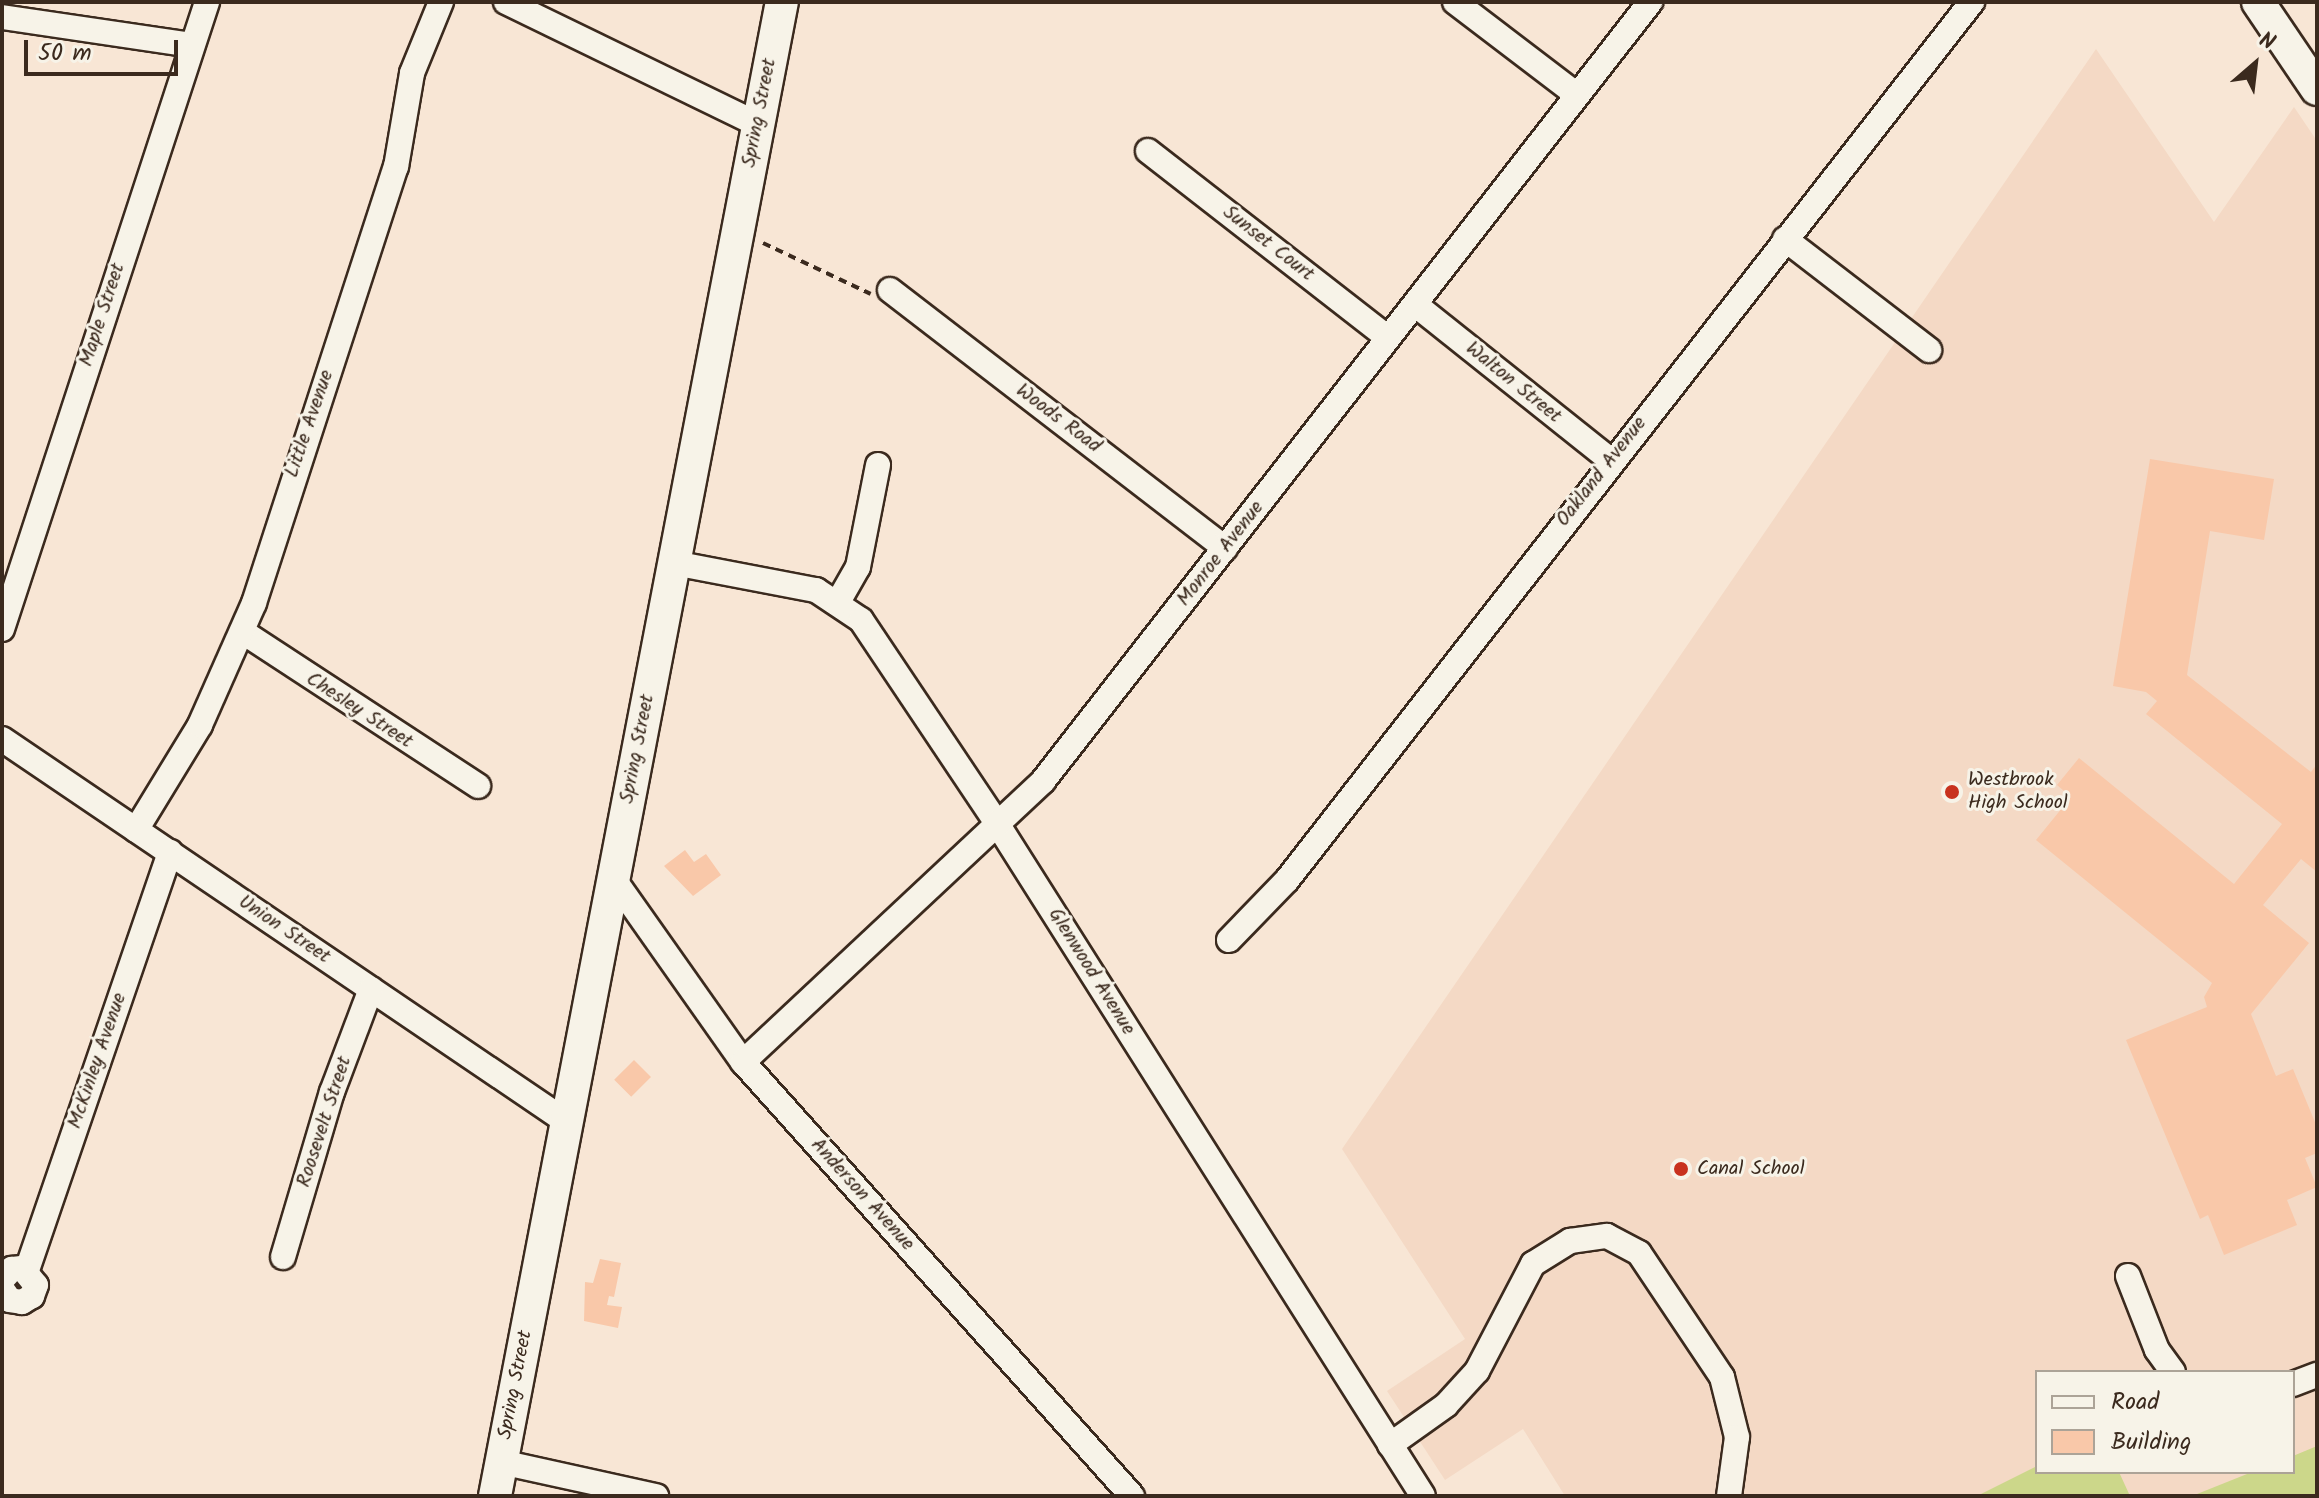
<!DOCTYPE html>
<style>
body{margin:0}
#map{position:relative;width:2319px;height:1498px;overflow:hidden;background:#f8e6d5;font-family:Kalam,sans-serif}
div>[style]{position:absolute}
[style*='--x']{left:calc(var(--x)*1px);top:calc(var(--y)*1px);width:calc(var(--w)*1px);rotate:calc(var(--a)*1deg)}
.built>*{inset:0;background:#f4d9c5}
.green>*{inset:0;background:#ccd78a}
.building>*{inset:0;background:#f9c8a9;transform-origin:0 0}
.path>*{height:4px;margin-top:-2px;transform-origin:0;background:repeating-linear-gradient(90deg,#3b2a1e 0 8px,transparent 0 14px)}
.roads{filter:drop-shadow(2px 0 #3b2a1e) drop-shadow(-2px 0 #3b2a1e) drop-shadow(0 2px #3b2a1e) drop-shadow(0 -2px #3b2a1e)}
.minor>*{height:24px;margin:-12px;padding:0 12px;transform-origin:12px;border-radius:12px;background:#f7f3e8}
.major>*{height:32px;margin:-16px;padding:0 16px;transform-origin:16px;border-radius:16px;background:#f7f3e8}
.dots>*{width:22px;height:22px;translate:-50% -50%;box-sizing:border-box;border:4px solid #f7f3e8;border-radius:50%}
span{translate:-50% -50%;white-space:nowrap;text-align:center;line-height:1.15;-webkit-text-stroke:6px #f7f3e8;paint-order:stroke}
.street-label{font-size:20px;color:#3b2a1e}
.poi-label{font-size:20px;color:#3b2a1e}
.left{translate:0 -50%;text-align:left}
.frame{position:absolute;inset:0;border:4px solid #3b2a1e;pointer-events:none}
.legend{position:absolute;left:2035px;top:1370px;width:260px;height:104px;box-sizing:border-box;background:#f7f3e8;border:2px solid #aca397;margin:0;padding:10px 14px;list-style:none;font-size:24px;color:#3b2a1e}
.legend li{display:flex;align-items:center;gap:16px;height:40px}
.legend b{width:40px;border:2px solid #aca397}
.north{position:absolute;left:2215px;top:24px;width:80px;height:80px;-webkit-text-stroke:6px #f7f3e8;paint-order:stroke;rotate:28deg;font-size:22px;font-weight:700;line-height:32px;text-align:center;color:#3b2a1e}
.north::after{content:'';display:block;margin:auto;width:28px;height:36px;background:#3b2a1e;clip-path:polygon(50% 0,100% 100%,50% 72%,0 100%)}
.scale{position:absolute;left:24px;top:40px;width:154px;height:36px;box-sizing:border-box;border:4px solid #3b2a1e;border-top:0;padding-left:10px;font-size:24px;line-height:28px;white-space:nowrap;color:#3b2a1e;-webkit-text-stroke:6px #f7f3e8;paint-order:stroke}
</style>
<div id="map">
<div class="built">
<i style="clip-path:polygon(evenodd,2096px 49px,2214px 222px,2294px 107px,2317px 141px,2317px 1496px,1565px 1496px,1523px 1429px,1445px 1480px,1387px 1391px,1465px 1339px,1342px 1149px,2096px 49px,2037px 1372px,2293px 1372px,2293px 1472px,2037px 1472px,2037px 1372px)"></i>
</div>
<div class="green">
<i style="clip-path:polygon(2317px 1446px,2317px 1496px,2192px 1496px,2252px 1472px,2293px 1472px,2293px 1456px)"></i>
<i style="clip-path:polygon(2037px 1466px,2037px 1472px,2119px 1472px,2130px 1496px,1977px 1496px)"></i>
</div>
<div class="building">
<i style="clip-path:polygon(2150px 459px,2274px 479px,2264px 540px,2210px 531px,2187px 675px,2311px 772px,2317px 764px,2317px 872px,2301px 859px,2263px 905px,2309px 943px,2251px 1014px,2276px 1076px,2293px 1069px,2317px 1127px,2317px 1153px,2305px 1158px,2317px 1187px,2287px 1200px,2297px 1225px,2224px 1255px,2208px 1215px,2200px 1219px,2126px 1040px,2207px 1007px,2204px 997px,2212px 983px,2036px 840px,2071px 797px,2057px 785px,2079px 758px,2234px 884px,2282px 824px,2146px 714px,2157px 701px,2146px 692px,2113px 686px)"></i>
<i style="clip-path:polygon(685px 850px,694px 862px,706px 854px,721px 875px,693px 896px,664px 866px)"></i>
<i style="left:634px;top:1060px;width:24px;height:28px;rotate:45deg"></i>
<i style="clip-path:polygon(600px 1259px,621px 1263px,614px 1297px,609px 1296px,607px 1305px,622px 1307px,618px 1328px,584px 1321px,585px 1282px,593px 1283px)"></i>
</div>
<div class="path">
<i style="--x:763;--y:243;--w:119;--a:25.3"></i>
</div>
<div class="roads">
<div class="minor">
<i style="--x:506;--y:2;--w:279;--a:25.9"></i>
<i style="--x:1455;--y:2;--w:153;--a:37.3"></i>
<i style="--x:2;--y:17;--w:191;--a:8.4"></i>
<i style="--x:1148;--y:151;--w:304;--a:37.9"></i>
<i style="--x:1785;--y:239;--w:182;--a:37.6"></i>
<i style="--x:890;--y:290;--w:423;--a:37.6"></i>
<i style="--x:1416;--y:305;--w:248;--a:38.6"></i>
<i style="--x:674;--y:563;--w:145;--a:10.8"></i>
<i style="--x:816;--y:590;--w:54;--a:33.7"></i>
<i style="--x:861;--y:620;--w:247;--a:56.2"></i>
<i style="--x:998;--y:825;--w:794;--a:57.65"></i>
<i style="--x:838;--y:602;--w:40;--a:-60.3"></i>
<i style="--x:858;--y:567;--w:104;--a:-78.9"></i>
<i style="--x:2;--y:629;--w:660;--a:-71.89"></i>
<i style="--x:243;--y:632;--w:281;--a:33.2"></i>
<i style="--x:2;--y:739;--w:683;--a:34.13"></i>
<i style="--x:136;--y:830;--w:123;--a:-58.6"></i>
<i style="--x:200;--y:725;--w:133;--a:-66.1"></i>
<i style="--x:254;--y:603;--w:459;--a:-72"></i>
<i style="--x:396;--y:167;--w:95;--a:-80.3"></i>
<i style="--x:412;--y:73;--w:77;--a:-67.8"></i>
<i style="--x:613;--y:878;--w:225;--a:54.8"></i>
<i style="--x:743;--y:1062;--w:583;--a:48.13"></i>
<i style="--x:1229;--y:940;--w:83;--a:-46"></i>
<i style="--x:1287;--y:880;--w:1114;--a:-52.04"></i>
<i style="--x:743;--y:1062;--w:411;--a:-43.1"></i>
<i style="--x:1043;--y:781;--w:988;--a:-52.07"></i>
<i style="--x:283;--y:1257;--w:172;--a:-73.5"></i>
<i style="--x:332;--y:1092;--w:110;--a:-69.3"></i>
<i style="--x:27;--y:1270;--w:442;--a:-71.1"></i>
<i style="--x:2128;--y:1276;--w:79;--a:68.6"></i>
<i style="--x:2157;--y:1350;--w:27;--a:54"></i>
<i style="--x:2;--y:1280;--w:15;--a:-48"></i>
<i style="--x:12;--y:1269;--w:10;--a:-6"></i>
<i style="--x:22;--y:1268;--w:22;--a:51"></i>
<i style="--x:36;--y:1285;--w:12;--a:110"></i>
<i style="--x:32;--y:1296;--w:12;--a:149"></i>
<i style="--x:22;--y:1302;--w:12;--a:-171"></i>
<i style="--x:10;--y:1300;--w:14;--a:-126"></i>
<i style="--x:2293;--y:1384;--w:26;--a:-21"></i>
<i style="--x:1390;--y:1445;--w:69;--a:-35.5"></i>
<i style="--x:1446;--y:1405;--w:46;--a:-47.6"></i>
<i style="--x:1477;--y:1371;--w:121;--a:-62.4"></i>
<i style="--x:1533;--y:1264;--w:44;--a:-31.9"></i>
<i style="--x:1570;--y:1241;--w:37;--a:-8"></i>
<i style="--x:1607;--y:1236;--w:36;--a:28"></i>
<i style="--x:1639;--y:1253;--w:149;--a:56.2"></i>
<i style="--x:1722;--y:1377;--w:62;--a:76"></i>
<i style="--x:1737;--y:1437;--w:60;--a:97.7"></i>
<i style="--x:501;--y:1462;--w:159;--a:12.4"></i>
</div>
<div class="major">
<i style="--x:2258;--y:2;--w:105;--a:55.9"></i>
<i style="--x:495;--y:1496;--w:1521;--a:-79.13"></i>
</div>
</div>
<div class="dots">
<i style="left:1952px;top:792px;background:#c8321e"></i>
<i style="left:1681px;top:1169px;background:#c8321e"></i>
</div>
<div class="street-label">
<span style="left:760px;top:113px;rotate:-79deg">Spring Street</span>
<span style="left:1268px;top:244px;rotate:38deg">Sunset Court</span>
<span style="left:103px;top:315px;rotate:-72deg">Maple Street</span>
<span style="left:1513px;top:383px;rotate:39deg">Walton Street</span>
<span style="left:1058px;top:419px;rotate:37deg">Woods Road</span>
<span style="left:310px;top:424px;rotate:-71deg">Little Avenue</span>
<span style="left:1602px;top:472px;rotate:-52deg">Oakland Avenue</span>
<span style="left:1221px;top:554px;rotate:-52deg">Monroe Avenue</span>
<span style="left:359px;top:711px;rotate:33deg">Chesley Street</span>
<span style="left:638px;top:749px;rotate:-79deg">Spring Street</span>
<span style="left:284px;top:930px;rotate:34deg">Union Street</span>
<span style="left:1091px;top:972px;rotate:58deg">Glenwood Avenue</span>
<span style="left:98px;top:1061px;rotate:-71deg">McKinley Avenue</span>
<span style="left:325px;top:1122px;rotate:-72deg">Roosevelt Street</span>
<span style="left:862px;top:1195px;rotate:48deg">Anderson Avenue</span>
<span style="left:516px;top:1385px;rotate:-79deg">Spring Street</span>
</div>
<div class="poi-label">
<span class="left" style="left:1968px;top:792px">Westbrook<br>High School</span>
<span class="left" style="left:1697px;top:1169px">Canal School</span>
</div>
<div class="frame"></div>
<ul class="legend">
<li><b style="height:10px;background:#f7f3e8"></b>Road</li>
<li><b style="height:22px;background:#f9c8a9"></b>Building</li>
</ul>
<div class="north">N</div>
<div class="scale">50 m</div>
</div>
